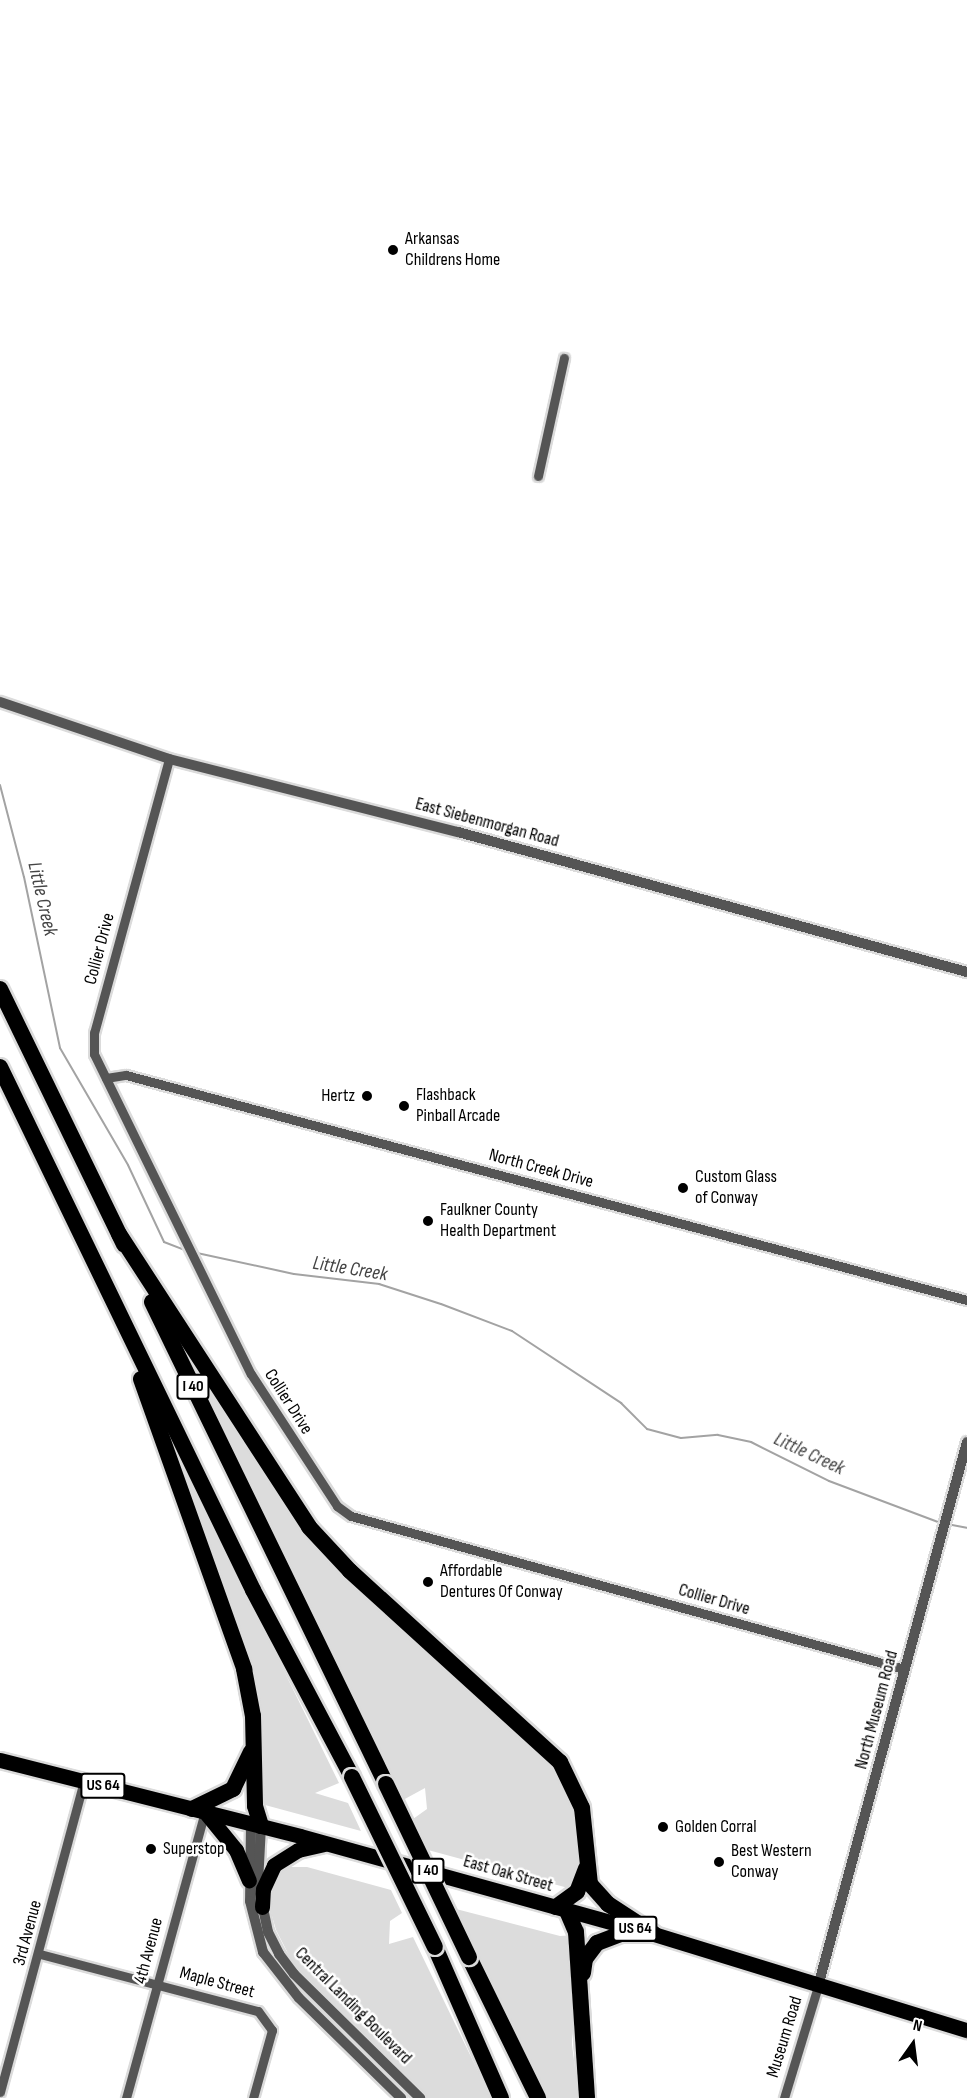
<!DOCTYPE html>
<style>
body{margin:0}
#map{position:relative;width:967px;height:2098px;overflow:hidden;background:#fff;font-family:"Sofia Sans Condensed",sans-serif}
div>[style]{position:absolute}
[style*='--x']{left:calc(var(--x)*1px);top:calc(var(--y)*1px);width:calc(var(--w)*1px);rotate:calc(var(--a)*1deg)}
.green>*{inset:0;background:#dcdcdc}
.stream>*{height:2px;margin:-1px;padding:0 1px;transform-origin:1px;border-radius:1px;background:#a3a3a3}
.roads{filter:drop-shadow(2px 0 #dbdbdb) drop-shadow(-2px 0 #dbdbdb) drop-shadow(0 2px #dbdbdb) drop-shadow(0 -2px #dbdbdb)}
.minor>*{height:9px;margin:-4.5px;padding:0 4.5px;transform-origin:4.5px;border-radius:4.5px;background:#555}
.tertiary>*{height:10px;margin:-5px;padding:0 5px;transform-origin:5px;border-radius:5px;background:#555}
.trunk>*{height:15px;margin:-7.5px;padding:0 7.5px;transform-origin:7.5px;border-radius:7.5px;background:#000}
.motorway>*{height:16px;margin:-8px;padding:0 8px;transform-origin:8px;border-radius:8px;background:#000}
.bridges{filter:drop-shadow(2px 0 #dbdbdb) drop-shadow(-2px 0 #dbdbdb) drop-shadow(0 2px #dbdbdb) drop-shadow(0 -2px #dbdbdb)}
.motorway-bridge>*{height:16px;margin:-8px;padding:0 8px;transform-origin:8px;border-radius:8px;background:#000}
.dots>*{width:16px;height:16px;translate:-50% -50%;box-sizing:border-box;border:3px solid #fff;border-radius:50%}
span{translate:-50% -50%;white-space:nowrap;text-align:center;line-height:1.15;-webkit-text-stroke:5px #fff;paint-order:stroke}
.shield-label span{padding:2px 4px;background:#fff;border:2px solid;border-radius:4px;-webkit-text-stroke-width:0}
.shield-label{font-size:16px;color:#000;font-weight:700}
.poi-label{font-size:18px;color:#000}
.left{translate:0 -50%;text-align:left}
.right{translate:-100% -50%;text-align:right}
.street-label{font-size:18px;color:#000}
.water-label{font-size:20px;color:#444;font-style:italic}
.north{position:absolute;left:883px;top:2014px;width:60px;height:60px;-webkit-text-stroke:4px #fff;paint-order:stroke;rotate:14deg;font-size:16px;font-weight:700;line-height:24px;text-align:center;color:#000}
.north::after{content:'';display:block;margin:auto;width:21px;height:27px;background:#000;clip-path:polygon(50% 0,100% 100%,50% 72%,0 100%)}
</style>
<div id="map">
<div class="green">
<i style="clip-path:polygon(173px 1329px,283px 1503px,324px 1555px,562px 1776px,574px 1803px,580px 1830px,577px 1878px,572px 1889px,428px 1850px,413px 1819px,427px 1809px,425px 1788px,403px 1800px)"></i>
<i style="clip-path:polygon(161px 1420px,339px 1783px,315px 1793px,348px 1803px,361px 1831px,265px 1805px,263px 1724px,251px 1665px)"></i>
<i style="clip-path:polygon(283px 1860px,287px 1867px,307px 1867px,391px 1890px,402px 1913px,390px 1921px,389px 1944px,413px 1937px,491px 2098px,425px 2098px,295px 1967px,276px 1930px,270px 1909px,270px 1888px)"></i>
<i style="clip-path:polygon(456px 1909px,560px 1936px,575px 1935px,572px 2045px,579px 2098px,548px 2098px)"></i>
</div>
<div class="stream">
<i style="--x:0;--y:785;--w:95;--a:75.4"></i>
<i style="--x:24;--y:877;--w:175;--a:78.1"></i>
<i style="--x:60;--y:1048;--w:135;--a:59.8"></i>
<i style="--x:128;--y:1165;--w:85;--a:64.9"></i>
<i style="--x:164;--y:1242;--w:26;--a:21"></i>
<i style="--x:197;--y:1253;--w:99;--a:12.2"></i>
<i style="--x:294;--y:1274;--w:86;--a:6.7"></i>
<i style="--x:379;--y:1284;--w:65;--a:17.9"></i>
<i style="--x:441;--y:1304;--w:76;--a:20.8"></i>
<i style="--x:512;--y:1331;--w:131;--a:33.4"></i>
<i style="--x:621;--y:1403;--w:37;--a:45"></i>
<i style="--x:647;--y:1429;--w:35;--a:15"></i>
<i style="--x:681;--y:1438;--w:37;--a:-5"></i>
<i style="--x:718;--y:1435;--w:34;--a:12"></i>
<i style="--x:751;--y:1442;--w:87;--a:26.6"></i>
<i style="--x:829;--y:1481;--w:120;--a:20.6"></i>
<i style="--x:947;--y:1524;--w:20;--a:11"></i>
</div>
<div class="roads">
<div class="minor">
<i style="--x:538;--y:476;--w:121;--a:-77.6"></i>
<i style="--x:169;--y:759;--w:284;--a:105.3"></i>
<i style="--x:94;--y:1033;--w:21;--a:90"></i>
<i style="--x:94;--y:1054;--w:356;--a:63.9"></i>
<i style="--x:251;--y:1374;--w:158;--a:56.9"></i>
<i style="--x:337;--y:1506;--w:17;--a:36"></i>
<i style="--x:351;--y:1516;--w:574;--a:15.47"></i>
<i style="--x:106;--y:1078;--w:20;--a:-9"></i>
<i style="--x:126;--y:1075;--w:871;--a:14.98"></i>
<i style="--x:40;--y:1954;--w:225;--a:14.7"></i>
<i style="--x:258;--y:2011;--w:24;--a:54"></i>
<i style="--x:272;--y:2030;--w:71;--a:105.6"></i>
<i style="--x:0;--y:2092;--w:322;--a:-74.9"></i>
<i style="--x:126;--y:2098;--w:297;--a:-74.6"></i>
<i style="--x:784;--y:2098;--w:117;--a:-73.1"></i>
</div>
<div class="tertiary">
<i style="--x:0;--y:702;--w:178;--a:18.6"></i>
<i style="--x:169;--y:759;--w:298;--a:14.2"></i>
<i style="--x:458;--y:832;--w:528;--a:15.38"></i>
<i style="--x:251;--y:1823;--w:78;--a:90.7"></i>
<i style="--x:250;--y:1901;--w:53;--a:75.7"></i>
<i style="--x:263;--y:1952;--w:58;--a:52"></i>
<i style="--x:299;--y:1998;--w:143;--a:44.4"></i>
<i style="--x:261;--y:1826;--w:58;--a:93"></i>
<i style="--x:258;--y:1884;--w:49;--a:78.2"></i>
<i style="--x:268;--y:1932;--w:25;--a:63"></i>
<i style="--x:279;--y:1954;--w:25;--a:53"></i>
<i style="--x:294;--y:1974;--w:177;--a:44.5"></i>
<i style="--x:818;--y:1986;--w:564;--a:-74.68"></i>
</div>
<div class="trunk">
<i style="--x:0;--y:1760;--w:309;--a:14.2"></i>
<i style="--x:300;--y:1836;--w:367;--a:15.5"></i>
<i style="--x:654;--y:1934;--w:327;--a:17.1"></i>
<i style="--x:205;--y:1812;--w:49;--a:50.8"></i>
<i style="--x:236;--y:1850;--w:33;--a:67"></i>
<i style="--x:262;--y:1907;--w:18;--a:-87"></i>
<i style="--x:263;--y:1889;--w:26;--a:-65"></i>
<i style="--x:274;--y:1865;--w:28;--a:-32"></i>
<i style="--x:298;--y:1850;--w:26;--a:-13"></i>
</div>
<div class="motorway">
<i style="--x:0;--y:989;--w:284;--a:64.1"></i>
<i style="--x:0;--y:1067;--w:581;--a:64.18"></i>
<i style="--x:253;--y:1590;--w:212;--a:62.1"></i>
<i style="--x:119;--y:1234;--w:349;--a:57"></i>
<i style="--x:309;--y:1527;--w:60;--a:47"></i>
<i style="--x:350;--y:1571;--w:284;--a:42.3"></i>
<i style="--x:560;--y:1762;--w:51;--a:64.4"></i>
<i style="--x:582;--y:1808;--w:76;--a:84"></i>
<i style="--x:590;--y:1884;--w:27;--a:48"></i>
<i style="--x:608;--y:1904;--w:55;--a:33.1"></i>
<i style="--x:152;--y:1302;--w:536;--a:64.1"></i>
<i style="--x:141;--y:1379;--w:308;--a:70.4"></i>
<i style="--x:244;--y:1669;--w:48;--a:79.2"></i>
<i style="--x:253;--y:1716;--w:90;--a:88.7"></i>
<i style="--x:255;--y:1806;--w:21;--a:73"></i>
<i style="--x:192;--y:1809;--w:46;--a:-26"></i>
<i style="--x:233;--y:1789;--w:41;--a:-64.1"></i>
<i style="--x:556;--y:1907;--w:26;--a:-36"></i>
<i style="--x:577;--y:1892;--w:25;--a:-69"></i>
<i style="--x:567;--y:1911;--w:23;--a:67"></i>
<i style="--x:576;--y:1932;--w:166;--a:86.2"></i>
<i style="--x:435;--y:1947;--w:165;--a:66.4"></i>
<i style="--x:469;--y:1957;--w:157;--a:63.9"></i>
<i style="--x:583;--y:1973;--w:14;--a:-82"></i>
<i style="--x:585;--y:1959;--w:20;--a:-53"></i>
<i style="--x:597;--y:1943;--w:26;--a:-21"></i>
<i style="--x:621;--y:1934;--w:31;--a:0"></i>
</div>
</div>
<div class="bridges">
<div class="motorway-bridge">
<i style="--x:352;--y:1777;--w:189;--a:64"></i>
<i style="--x:386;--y:1784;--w:192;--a:64.4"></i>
</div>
</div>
<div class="dots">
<i style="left:393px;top:250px;background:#000"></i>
<i style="left:367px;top:1096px;background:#000"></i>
<i style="left:404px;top:1106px;background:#000"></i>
<i style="left:683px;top:1188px;background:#000"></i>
<i style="left:428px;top:1221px;background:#000"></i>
<i style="left:428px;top:1582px;background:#000"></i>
<i style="left:663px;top:1827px;background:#000"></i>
<i style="left:151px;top:1849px;background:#000"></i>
<i style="left:719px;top:1862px;background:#000"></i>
</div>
<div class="shield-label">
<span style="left:193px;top:1387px">I 40</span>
<span style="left:103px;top:1786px">US 64</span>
<span style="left:428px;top:1871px">I 40</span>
<span style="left:635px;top:1929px">US 64</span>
</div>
<div class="poi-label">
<span class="left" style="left:405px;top:250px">Arkansas<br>Childrens Home</span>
<span class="right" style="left:355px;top:1096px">Hertz</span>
<span class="left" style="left:416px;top:1106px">Flashback<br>Pinball Arcade</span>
<span class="left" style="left:695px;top:1188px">Custom Glass<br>of Conway</span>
<span class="left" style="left:440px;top:1221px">Faulkner County<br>Health Department</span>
<span class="left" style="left:440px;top:1582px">Affordable<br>Dentures Of Conway</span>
<span class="left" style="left:675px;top:1827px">Golden Corral</span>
<span class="left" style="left:163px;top:1849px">Superstop</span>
<span class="left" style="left:731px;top:1862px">Best Western<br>Conway</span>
</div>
<div class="street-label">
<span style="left:487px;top:823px;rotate:15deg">East Siebenmorgan Road</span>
<span style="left:100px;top:949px;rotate:-75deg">Collier Drive</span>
<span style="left:541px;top:1169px;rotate:15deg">North Creek Drive</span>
<span style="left:288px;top:1402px;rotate:57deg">Collier Drive</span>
<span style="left:714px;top:1600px;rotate:16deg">Collier Drive</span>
<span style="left:877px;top:1710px;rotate:-75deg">North Museum Road</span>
<span style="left:508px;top:1874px;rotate:16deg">East Oak Street</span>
<span style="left:28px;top:1933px;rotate:-75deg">3rd Avenue</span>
<span style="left:149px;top:1951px;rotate:-75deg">4th Avenue</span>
<span style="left:217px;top:1983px;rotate:15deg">Maple Street</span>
<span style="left:353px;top:2006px;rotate:45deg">Central Landing Boulevard</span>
<span style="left:785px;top:2037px;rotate:-73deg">Museum Road</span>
</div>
<div class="water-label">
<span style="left:42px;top:899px;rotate:77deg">Little Creek</span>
<span style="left:350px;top:1269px;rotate:9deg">Little Creek</span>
<span style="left:809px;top:1454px;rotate:25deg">Little Creek</span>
</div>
<div class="north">N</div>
</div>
